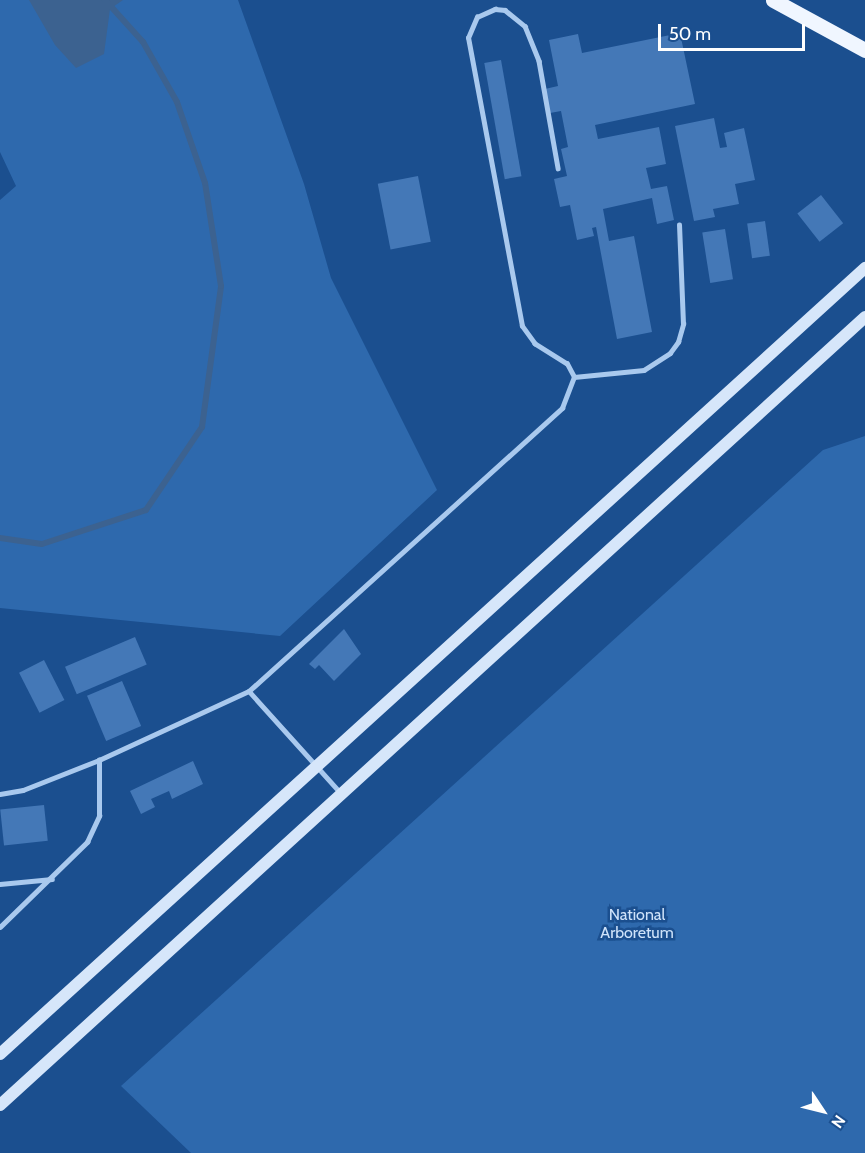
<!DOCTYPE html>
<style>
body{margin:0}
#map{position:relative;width:865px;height:1153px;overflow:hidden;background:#1b4f8f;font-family:Cabin,sans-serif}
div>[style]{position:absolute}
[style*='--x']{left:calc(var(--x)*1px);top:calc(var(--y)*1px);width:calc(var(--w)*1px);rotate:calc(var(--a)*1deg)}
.green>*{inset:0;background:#2e69ad}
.water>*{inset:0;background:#3c6290}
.stream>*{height:6px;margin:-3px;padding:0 3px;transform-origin:3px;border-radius:3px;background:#3c6290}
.building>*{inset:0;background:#4478b7;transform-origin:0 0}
.service>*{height:4.5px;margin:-2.25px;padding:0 2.25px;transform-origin:2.25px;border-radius:2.25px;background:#a9c9ee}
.secondary>*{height:12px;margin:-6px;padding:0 6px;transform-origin:6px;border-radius:6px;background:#d6e6fa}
.primary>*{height:15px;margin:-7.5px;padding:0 7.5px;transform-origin:7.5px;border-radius:7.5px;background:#f0f6ff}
span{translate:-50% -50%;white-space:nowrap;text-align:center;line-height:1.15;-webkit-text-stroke:5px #1b4f8f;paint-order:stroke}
.park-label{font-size:16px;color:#cfe3fa}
.north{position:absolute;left:793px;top:1081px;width:60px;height:60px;-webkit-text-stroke:4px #1b4f8f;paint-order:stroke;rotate:125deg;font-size:16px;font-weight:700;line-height:24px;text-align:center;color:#fff}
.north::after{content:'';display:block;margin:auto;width:21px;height:27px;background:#fff;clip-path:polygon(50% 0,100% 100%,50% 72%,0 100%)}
.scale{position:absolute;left:658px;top:24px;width:147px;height:27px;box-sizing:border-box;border:3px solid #fff;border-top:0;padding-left:8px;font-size:18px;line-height:21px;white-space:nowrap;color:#fff;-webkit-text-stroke:4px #1b4f8f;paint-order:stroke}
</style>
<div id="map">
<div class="green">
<i style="clip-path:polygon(0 0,238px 0,304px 184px,331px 278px,437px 490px,280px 636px,0 608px,0 200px,16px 186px,0 152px)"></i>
<i style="clip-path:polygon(865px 436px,865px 1153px,191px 1153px,121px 1086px,823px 450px)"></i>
</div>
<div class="water">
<i style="clip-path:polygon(29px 0,123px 0,110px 9px,104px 54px,76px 68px,55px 45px)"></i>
</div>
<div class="stream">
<i style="--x:0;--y:538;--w:42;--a:8.1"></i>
<i style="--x:42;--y:544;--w:109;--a:-18.1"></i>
<i style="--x:146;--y:510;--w:100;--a:-56"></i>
<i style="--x:202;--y:427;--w:142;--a:-82.3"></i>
<i style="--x:221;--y:286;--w:104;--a:-98.8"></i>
<i style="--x:205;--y:183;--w:86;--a:-109.1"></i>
<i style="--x:177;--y:102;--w:69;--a:-119.5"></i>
<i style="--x:143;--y:42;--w:57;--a:-132.1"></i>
</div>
<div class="building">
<i style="clip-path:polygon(680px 33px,695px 104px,595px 125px,598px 139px,659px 127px,666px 164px,646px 168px,651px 189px,667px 186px,674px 220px,657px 224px,652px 198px,603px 209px,609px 241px,634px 236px,652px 332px,617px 339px,596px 227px,592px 228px,594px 236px,577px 240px,570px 205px,560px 207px,554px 179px,567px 176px,561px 149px,568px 147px,561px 111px,550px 113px,545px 89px,558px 86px,549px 40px,578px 34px,582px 53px)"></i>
<i style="left:501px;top:60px;width:118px;height:17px;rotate:80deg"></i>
<i style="clip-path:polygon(714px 118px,720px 148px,727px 147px,724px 133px,744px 128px,755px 180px,735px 184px,739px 204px,713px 209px,715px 217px,694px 221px,675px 126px)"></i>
<i style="left:418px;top:176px;width:67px;height:41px;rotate:79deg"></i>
<i style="left:821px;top:195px;width:36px;height:30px;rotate:52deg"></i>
<i style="left:765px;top:221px;width:35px;height:18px;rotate:82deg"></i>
<i style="left:725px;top:229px;width:51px;height:23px;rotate:81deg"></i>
<i style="clip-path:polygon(344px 629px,361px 654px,334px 681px,319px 665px,315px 669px,309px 664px)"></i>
<i style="left:135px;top:637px;width:30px;height:76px;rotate:67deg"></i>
<i style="left:44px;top:660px;width:45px;height:28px;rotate:63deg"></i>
<i style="left:122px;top:681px;width:49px;height:38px;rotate:67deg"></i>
<i style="clip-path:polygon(193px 761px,203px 784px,172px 799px,169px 791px,151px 799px,155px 807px,141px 814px,130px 791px)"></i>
<i style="left:44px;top:805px;width:36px;height:44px;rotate:84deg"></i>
</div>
<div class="service">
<i style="--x:574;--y:377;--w:70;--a:-5.7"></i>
<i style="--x:644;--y:370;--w:31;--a:-33"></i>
<i style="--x:670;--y:353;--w:14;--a:-54"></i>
<i style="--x:678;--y:342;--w:19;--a:-74"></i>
<i style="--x:683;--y:324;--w:99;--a:-92.3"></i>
<i style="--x:249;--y:691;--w:136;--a:48"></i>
<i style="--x:0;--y:794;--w:23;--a:-10"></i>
<i style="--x:23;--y:790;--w:82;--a:-21.5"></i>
<i style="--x:99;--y:760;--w:165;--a:-24.7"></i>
<i style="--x:249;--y:691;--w:422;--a:-42.1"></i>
<i style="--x:562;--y:408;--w:33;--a:-69"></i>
<i style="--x:574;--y:377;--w:15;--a:-118"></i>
<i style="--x:567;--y:364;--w:38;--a:-148"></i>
<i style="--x:535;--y:344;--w:22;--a:-126"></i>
<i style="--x:522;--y:326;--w:293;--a:-100.6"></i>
<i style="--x:468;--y:38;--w:23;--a:-67"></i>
<i style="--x:477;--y:17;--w:20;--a:-24"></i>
<i style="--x:495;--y:9;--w:10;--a:6"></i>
<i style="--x:505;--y:10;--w:26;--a:39"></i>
<i style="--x:525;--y:26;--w:38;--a:68"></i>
<i style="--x:539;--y:61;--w:109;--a:79.9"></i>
<i style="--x:0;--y:884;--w:52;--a:-5.5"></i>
<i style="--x:0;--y:927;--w:122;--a:-44.3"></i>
<i style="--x:87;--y:842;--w:29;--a:-65"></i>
<i style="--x:99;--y:816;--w:56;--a:-90"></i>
</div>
<div class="secondary">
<i style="--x:0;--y:1054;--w:1169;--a:-42.26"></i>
<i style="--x:0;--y:1105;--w:1170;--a:-42.33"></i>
</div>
<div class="primary">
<i style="--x:773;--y:0;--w:105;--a:28.5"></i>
</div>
<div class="park-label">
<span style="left:637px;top:924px">National<br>Arboretum</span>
</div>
<div class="north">N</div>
<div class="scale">50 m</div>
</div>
